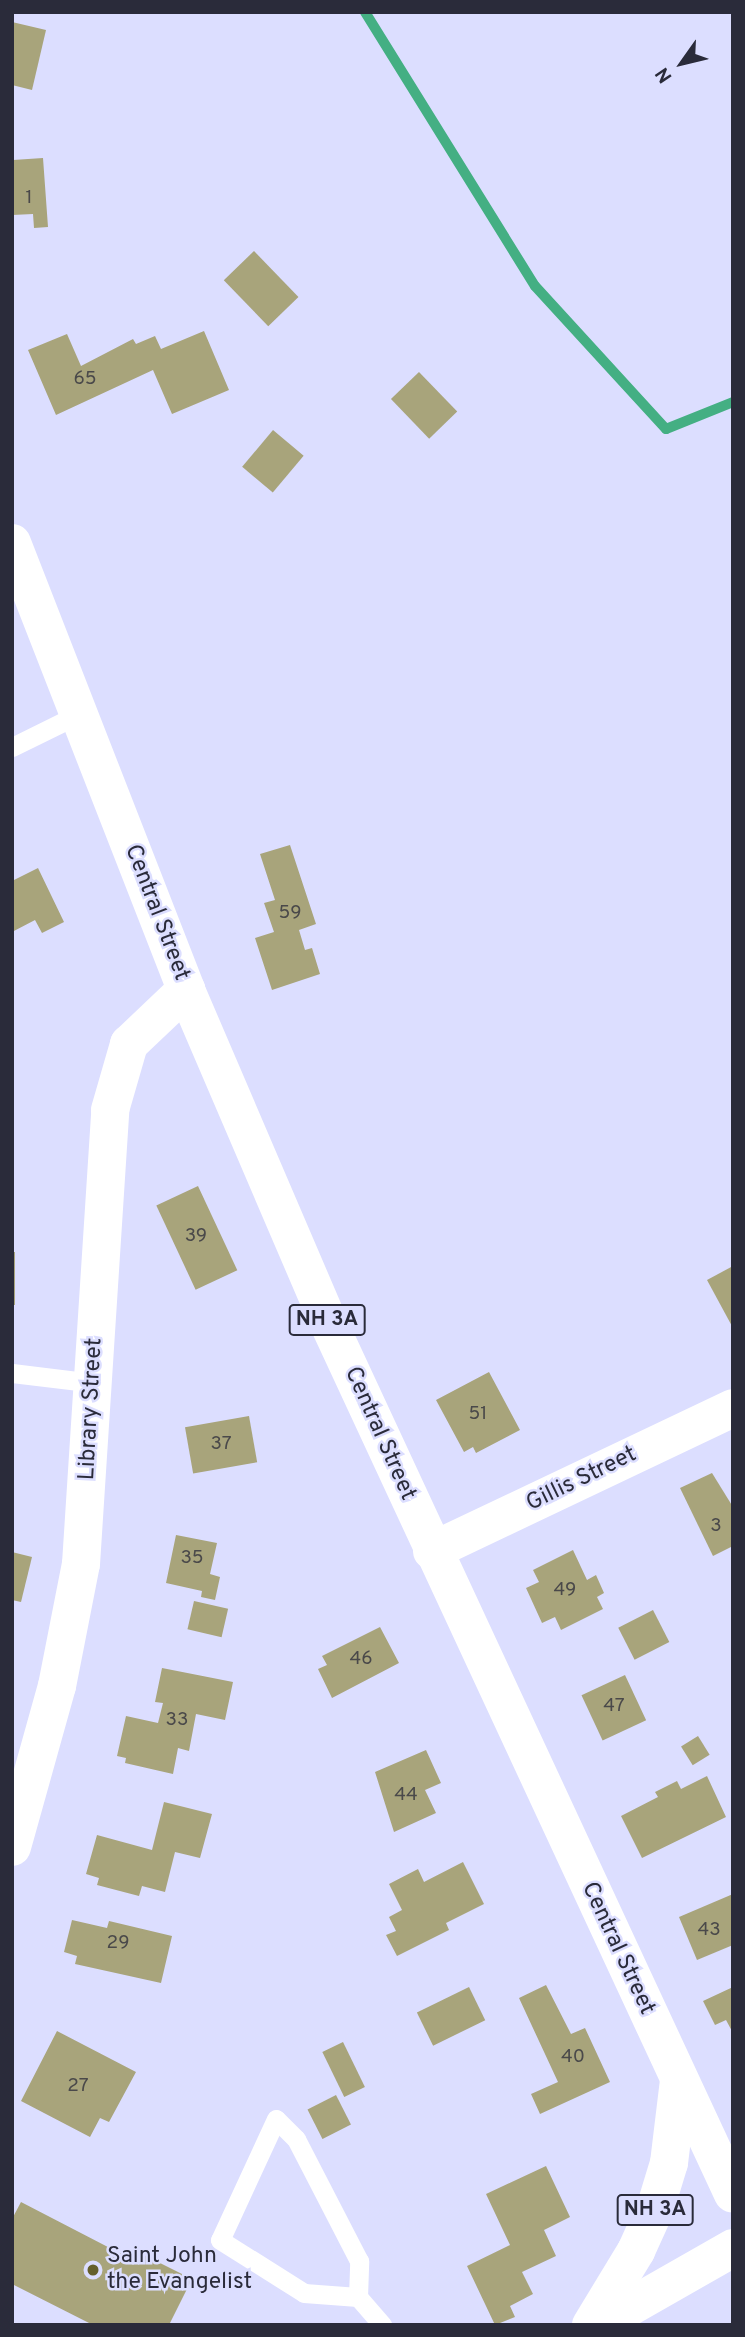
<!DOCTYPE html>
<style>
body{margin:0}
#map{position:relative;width:745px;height:2337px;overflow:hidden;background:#dcdeff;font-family:Overpass,sans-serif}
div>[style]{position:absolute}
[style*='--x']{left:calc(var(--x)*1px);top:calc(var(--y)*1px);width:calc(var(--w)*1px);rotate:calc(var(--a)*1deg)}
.stream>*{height:10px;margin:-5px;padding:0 5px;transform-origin:5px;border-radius:5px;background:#44af83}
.building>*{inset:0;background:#a8a47b;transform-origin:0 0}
.lane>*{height:19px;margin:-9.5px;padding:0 9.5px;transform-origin:9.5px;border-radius:9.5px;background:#fff}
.street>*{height:38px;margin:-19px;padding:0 19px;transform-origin:19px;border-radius:19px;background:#fff}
.secondary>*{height:38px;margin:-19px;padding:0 19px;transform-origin:19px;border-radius:19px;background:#fff}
.primary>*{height:38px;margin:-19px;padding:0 19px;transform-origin:19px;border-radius:19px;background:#fff}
.dots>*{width:19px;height:19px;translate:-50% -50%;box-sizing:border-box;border:4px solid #dcdeff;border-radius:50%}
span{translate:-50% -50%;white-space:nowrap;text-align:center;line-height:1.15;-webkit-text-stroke:5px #dcdeff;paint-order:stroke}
.number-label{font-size:19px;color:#4a494a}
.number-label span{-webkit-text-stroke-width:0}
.shield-label span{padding:2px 5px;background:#dcdeff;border:2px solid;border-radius:5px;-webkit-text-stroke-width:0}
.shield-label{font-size:21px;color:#2a2b3a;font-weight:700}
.street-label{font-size:23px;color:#2a2b3a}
.poi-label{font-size:23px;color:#2a2b3a}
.left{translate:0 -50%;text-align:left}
.frame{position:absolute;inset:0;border:14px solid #2a2b3a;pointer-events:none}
.north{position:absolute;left:647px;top:28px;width:70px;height:70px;-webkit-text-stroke:5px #dcdeff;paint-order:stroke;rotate:236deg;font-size:19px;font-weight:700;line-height:28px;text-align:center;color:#2a2b3a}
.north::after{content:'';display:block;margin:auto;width:24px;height:32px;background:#2a2b3a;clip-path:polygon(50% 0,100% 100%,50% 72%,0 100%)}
</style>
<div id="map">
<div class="stream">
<i style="--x:365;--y:12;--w:322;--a:58.2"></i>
<i style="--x:535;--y:286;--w:194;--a:47.5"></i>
<i style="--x:666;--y:429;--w:72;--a:-21.9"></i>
</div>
<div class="building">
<i style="clip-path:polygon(12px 22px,46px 30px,32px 90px,12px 85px)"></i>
<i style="clip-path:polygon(43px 158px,48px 227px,34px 228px,33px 214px,12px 215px,13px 160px)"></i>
<i style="left:254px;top:251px;width:64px;height:42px;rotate:46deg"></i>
<i style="clip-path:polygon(204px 331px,229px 390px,172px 414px,153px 370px,56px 415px,28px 350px,67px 334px,81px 366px,133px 339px,136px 344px,155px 336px,161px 349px)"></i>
<i style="left:419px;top:372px;width:55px;height:39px;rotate:46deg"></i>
<i style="left:273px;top:430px;width:40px;height:48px;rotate:40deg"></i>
<i style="clip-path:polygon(290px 845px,316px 924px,299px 930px,305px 950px,312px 948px,320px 974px,272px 990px,255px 938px,274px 932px,264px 903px,275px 900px,260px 854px)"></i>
<i style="clip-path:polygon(38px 868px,64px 922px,42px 933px,35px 920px,12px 932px,12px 881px)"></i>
<i style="left:198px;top:1186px;width:93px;height:46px;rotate:65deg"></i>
<i style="left:12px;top:1252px;width:3px;height:53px"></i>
<i style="clip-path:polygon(733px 1266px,733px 1328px,707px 1280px)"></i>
<i style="clip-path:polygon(489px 1372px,520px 1430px,476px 1453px,473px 1447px,464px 1452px,436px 1400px)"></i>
<i style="left:249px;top:1416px;width:47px;height:65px;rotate:80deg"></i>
<i style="clip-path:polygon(712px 1473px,733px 1507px,733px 1546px,713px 1556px,680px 1488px)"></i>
<i style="clip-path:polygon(176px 1535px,217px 1543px,210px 1574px,220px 1577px,215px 1600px,201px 1597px,202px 1591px,166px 1583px)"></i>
<i style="clip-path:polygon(573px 1550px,587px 1580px,596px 1575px,604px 1593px,597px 1597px,603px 1609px,561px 1630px,555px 1617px,542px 1623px,526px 1588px,539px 1582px,533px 1570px)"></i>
<i style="clip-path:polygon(12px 1552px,32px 1557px,21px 1602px,12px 1600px)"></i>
<i style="left:194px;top:1601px;width:35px;height:29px;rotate:13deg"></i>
<i style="left:653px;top:1610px;width:36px;height:39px;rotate:63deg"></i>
<i style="clip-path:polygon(380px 1627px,399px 1663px,332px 1698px,318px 1669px,327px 1665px,322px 1656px)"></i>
<i style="clip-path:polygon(162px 1668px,233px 1682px,225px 1720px,196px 1714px,189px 1751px,178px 1748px,173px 1774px,125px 1763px,126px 1758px,117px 1756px,126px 1716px,158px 1723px,163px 1703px,155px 1702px)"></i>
<i style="left:625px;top:1675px;width:50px;height:48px;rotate:65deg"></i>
<i style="left:698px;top:1736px;width:22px;height:20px;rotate:58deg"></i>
<i style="clip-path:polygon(426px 1750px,441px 1783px,425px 1790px,436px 1813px,394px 1832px,375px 1772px)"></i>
<i style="clip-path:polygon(707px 1776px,726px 1817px,642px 1858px,621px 1816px,658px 1797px,655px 1792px,677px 1781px,681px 1789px)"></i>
<i style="clip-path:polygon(164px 1802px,212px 1814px,200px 1858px,175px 1852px,165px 1892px,142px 1886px,139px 1896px,97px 1885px,99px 1878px,86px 1874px,97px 1835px,152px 1850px)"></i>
<i style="clip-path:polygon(463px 1862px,484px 1904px,446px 1923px,449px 1930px,397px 1956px,386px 1935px,396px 1931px,389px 1917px,402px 1910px,389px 1884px,418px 1869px,424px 1882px)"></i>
<i style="clip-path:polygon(733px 1894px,733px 1945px,697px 1960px,679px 1917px)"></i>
<i style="clip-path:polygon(72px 1920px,107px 1928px,109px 1921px,172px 1936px,161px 1983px,75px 1964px,77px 1956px,64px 1952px)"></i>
<i style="clip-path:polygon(546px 1985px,571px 2034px,585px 2028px,610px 2082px,540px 2114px,531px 2094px,558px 2082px,519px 1998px)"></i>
<i style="left:469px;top:1987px;width:37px;height:58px;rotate:64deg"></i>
<i style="clip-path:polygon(733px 1987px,733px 2033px,726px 2020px,715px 2025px,703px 2001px)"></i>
<i style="clip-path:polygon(57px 2031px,136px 2072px,109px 2122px,100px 2118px,90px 2137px,21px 2101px)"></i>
<i style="left:343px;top:2042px;width:50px;height:23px;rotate:64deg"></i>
<i style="left:336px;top:2095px;width:33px;height:32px;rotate:63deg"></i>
<i style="clip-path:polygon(546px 2166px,570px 2217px,544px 2230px,556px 2256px,522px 2272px,533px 2294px,510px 2306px,515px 2317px,495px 2325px,467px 2266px,510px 2245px,486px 2194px)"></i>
<i style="clip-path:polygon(21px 2202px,133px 2260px,138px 2252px,192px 2279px,169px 2325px,93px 2325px,12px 2284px,12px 2219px)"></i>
</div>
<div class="lane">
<i style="--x:12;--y:747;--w:75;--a:-26.2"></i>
<i style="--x:12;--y:1373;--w:84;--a:6.9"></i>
<i style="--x:358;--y:2297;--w:36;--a:-88"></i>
<i style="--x:359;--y:2261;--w:137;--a:-117.3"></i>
<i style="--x:296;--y:2139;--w:28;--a:-135"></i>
<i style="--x:276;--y:2119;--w:133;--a:114.8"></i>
<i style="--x:220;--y:2240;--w:99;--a:32.2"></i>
<i style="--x:304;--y:2293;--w:54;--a:4.2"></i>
<i style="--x:358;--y:2297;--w:37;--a:49"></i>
</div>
<div class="street">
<i style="--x:432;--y:1551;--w:333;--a:-25.4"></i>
</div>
<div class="secondary">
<i style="--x:12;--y:1847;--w:167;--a:-74.4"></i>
<i style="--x:57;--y:1686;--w:124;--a:-78.9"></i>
<i style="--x:81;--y:1564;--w:455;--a:-86.3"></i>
<i style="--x:110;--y:1110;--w:69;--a:-73.9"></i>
<i style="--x:129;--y:1044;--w:79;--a:-43.5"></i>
</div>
<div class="primary">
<i style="--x:12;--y:543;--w:480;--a:68.7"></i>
<i style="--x:186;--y:990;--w:361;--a:66.8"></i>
<i style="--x:328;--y:1322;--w:961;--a:65.09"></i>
<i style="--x:591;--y:2325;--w:87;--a:-58.7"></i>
<i style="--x:636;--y:2251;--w:46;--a:-65.7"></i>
<i style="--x:655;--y:2209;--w:48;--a:-73.1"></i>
<i style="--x:669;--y:2163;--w:84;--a:-83.1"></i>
<i style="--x:598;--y:2325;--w:155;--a:-29.7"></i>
</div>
<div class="dots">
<i style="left:93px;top:2270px;background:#655f2c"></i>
</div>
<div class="number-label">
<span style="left:29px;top:199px">1</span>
<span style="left:85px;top:380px">65</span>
<span style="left:290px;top:914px">59</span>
<span style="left:196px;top:1237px">39</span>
<span style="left:478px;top:1415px">51</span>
<span style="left:221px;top:1445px">37</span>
<span style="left:716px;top:1527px">3</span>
<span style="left:192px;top:1559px">35</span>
<span style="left:565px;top:1591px">49</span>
<span style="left:361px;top:1660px">46</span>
<span style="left:614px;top:1707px">47</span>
<span style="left:177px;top:1721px">33</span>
<span style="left:406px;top:1796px">44</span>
<span style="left:709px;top:1931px">43</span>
<span style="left:118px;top:1944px">29</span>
<span style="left:573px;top:2058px">40</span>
<span style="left:78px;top:2087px">27</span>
</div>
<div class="shield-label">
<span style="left:327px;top:1320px">NH 3A</span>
<span style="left:655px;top:2210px">NH 3A</span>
</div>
<div class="street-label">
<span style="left:156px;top:913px;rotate:69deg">Central Street</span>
<span style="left:92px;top:1409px;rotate:-87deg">Library Street</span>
<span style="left:379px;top:1434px;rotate:66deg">Central Street</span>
<span style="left:582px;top:1480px;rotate:-26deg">Gillis Street</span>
<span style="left:617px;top:1949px;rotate:65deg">Central Street</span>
</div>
<div class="poi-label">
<span class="left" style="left:107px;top:2270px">Saint John<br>the Evangelist</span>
</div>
<div class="frame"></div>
<div class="north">N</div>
</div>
